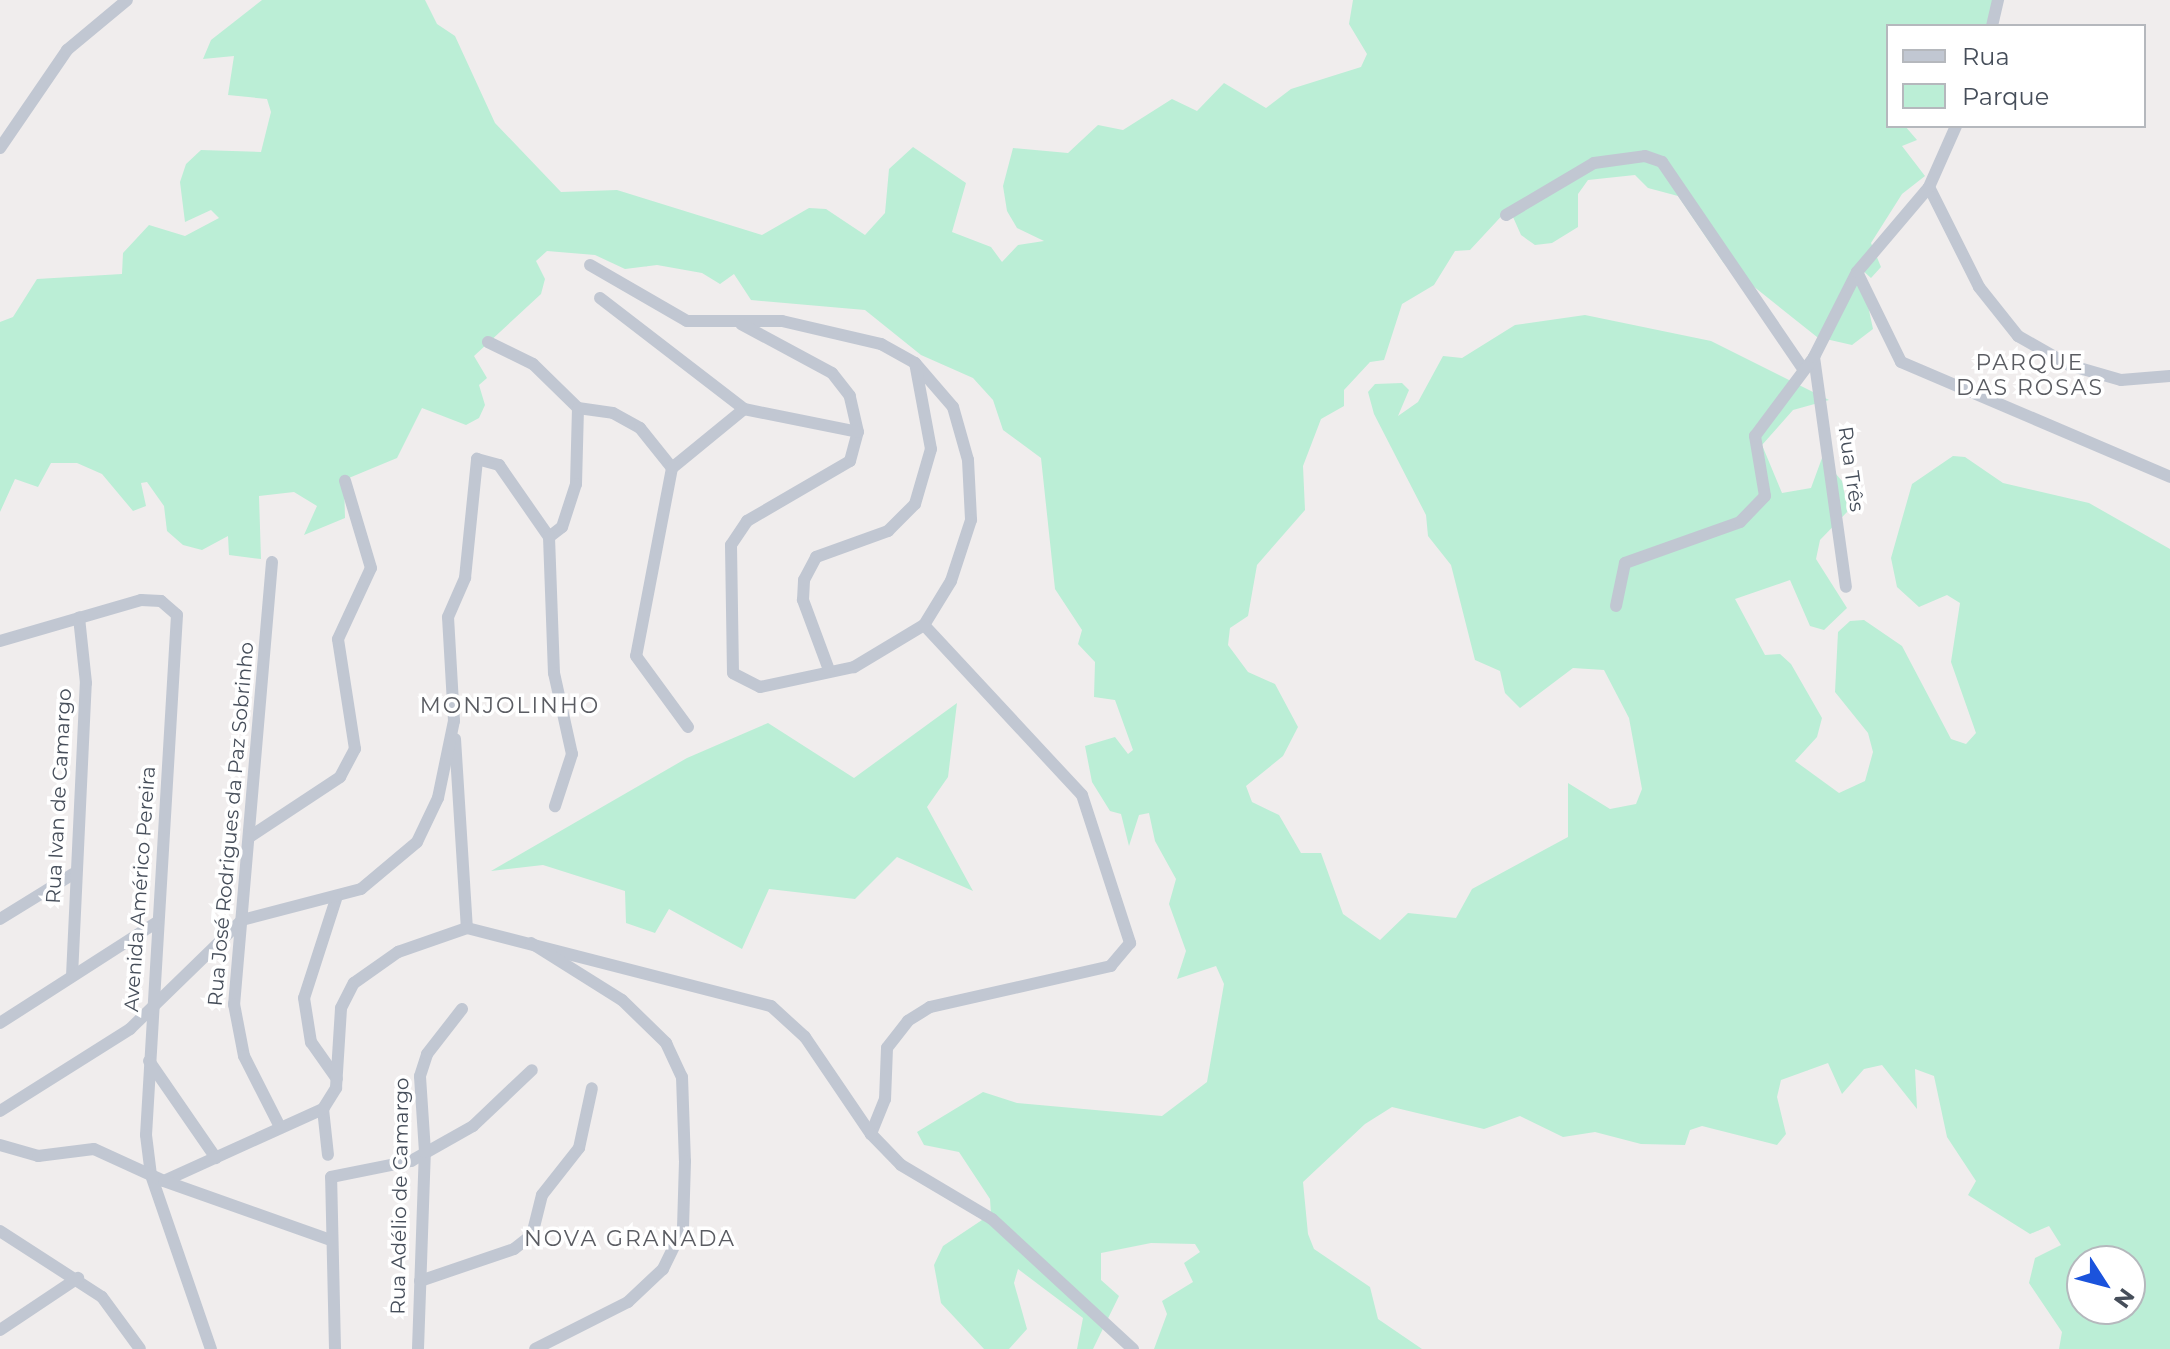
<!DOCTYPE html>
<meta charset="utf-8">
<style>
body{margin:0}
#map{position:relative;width:2170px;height:1349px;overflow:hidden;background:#f0eded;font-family:Montserrat,sans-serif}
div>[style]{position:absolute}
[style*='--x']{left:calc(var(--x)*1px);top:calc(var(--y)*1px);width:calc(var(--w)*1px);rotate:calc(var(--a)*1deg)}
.green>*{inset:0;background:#bbeed6}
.minor>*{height:12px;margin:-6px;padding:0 6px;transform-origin:6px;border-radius:6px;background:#c1c7d2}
span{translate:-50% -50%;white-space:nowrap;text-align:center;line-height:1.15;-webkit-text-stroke:7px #fff;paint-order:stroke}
.street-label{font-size:20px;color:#464e5a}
.neighbourhood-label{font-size:22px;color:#5a5c62;letter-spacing:2px}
.legend{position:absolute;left:1886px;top:24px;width:260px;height:104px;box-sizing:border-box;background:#fff;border:2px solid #b5b8bd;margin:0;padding:10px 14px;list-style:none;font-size:24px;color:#464e5a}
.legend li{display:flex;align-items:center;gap:16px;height:40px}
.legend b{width:40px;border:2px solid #b5b8bd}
.north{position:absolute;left:2066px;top:1245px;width:80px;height:80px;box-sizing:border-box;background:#fff;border:2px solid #b5b8bd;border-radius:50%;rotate:126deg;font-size:22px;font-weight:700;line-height:32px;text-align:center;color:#464e5a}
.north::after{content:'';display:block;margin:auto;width:28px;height:36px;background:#1b53dc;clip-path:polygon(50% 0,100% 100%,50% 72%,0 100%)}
</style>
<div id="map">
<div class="green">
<i style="clip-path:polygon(evenodd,262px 0,425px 0,437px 24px,455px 36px,495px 123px,561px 192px,617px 190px,762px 235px,809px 208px,826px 209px,865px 235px,885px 213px,889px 169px,913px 147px,966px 183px,952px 232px,991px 247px,1002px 262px,1018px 245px,1044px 241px,1017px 228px,1007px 211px,1003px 186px,1013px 148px,1068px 153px,1098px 125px,1123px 130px,1172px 99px,1197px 111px,1224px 83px,1266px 108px,1291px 89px,1361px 67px,1367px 54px,1349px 24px,1353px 0,1996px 0,1990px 26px,1888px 26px,1888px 126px,1905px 126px,1917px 140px,1902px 146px,1925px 176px,1902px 194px,1871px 243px,1881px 267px,1871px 278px,1860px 268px,1873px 329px,1852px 345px,1817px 337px,1723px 262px,1678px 196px,1648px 188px,1635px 175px,1588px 180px,1578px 194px,1578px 227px,1552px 243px,1535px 245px,1521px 235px,1509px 208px,1470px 250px,1455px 251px,1434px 285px,1402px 304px,1384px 360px,1370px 362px,1344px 390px,1344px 406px,1321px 419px,1303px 466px,1305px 510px,1257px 565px,1248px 616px,1230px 628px,1228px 645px,1248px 672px,1275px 684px,1298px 727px,1283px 756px,1246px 786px,1252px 802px,1279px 815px,1301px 853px,1321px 853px,1343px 914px,1380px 940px,1408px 913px,1456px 918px,1472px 889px,1568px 837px,1568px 783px,1610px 809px,1636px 804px,1642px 789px,1629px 718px,1604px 670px,1573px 668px,1520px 708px,1505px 693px,1500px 671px,1475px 660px,1451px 565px,1428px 536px,1426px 515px,1374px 414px,1368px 392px,1375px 384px,1402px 383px,1409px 390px,1398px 416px,1418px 402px,1443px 356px,1462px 358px,1515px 325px,1585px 315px,1711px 341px,1829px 400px,1793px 410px,1762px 445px,1782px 493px,1811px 488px,1822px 458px,1842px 481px,1848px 511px,1820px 540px,1816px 559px,1847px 608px,1824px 630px,1810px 626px,1790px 580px,1735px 599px,1765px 655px,1780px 654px,1791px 664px,1822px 718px,1817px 737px,1795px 761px,1839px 793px,1865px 781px,1873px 752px,1868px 733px,1835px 692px,1838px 632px,1850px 621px,1864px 620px,1902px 646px,1951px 739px,1966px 744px,1976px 733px,1951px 662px,1960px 603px,1947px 595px,1919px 607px,1897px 587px,1891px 558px,1912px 484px,1953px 456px,1965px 457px,2003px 483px,2089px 503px,2170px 549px,2170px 1349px,2059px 1349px,2062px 1332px,2029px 1283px,2035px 1258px,2061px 1245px,2049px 1226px,2030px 1234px,1968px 1195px,1976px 1181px,1947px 1137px,1934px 1076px,1915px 1069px,1917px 1109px,1882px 1065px,1864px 1069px,1842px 1094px,1828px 1063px,1781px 1080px,1777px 1097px,1786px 1134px,1777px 1145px,1702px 1126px,1690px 1130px,1685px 1145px,1641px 1144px,1595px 1132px,1563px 1137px,1520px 1116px,1484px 1129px,1392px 1107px,1365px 1124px,1303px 1182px,1308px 1234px,1314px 1249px,1370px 1287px,1378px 1319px,1422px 1349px,1154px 1349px,1167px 1314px,1162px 1301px,1193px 1282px,1184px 1263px,1200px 1252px,1195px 1244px,1151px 1243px,1101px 1253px,1101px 1280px,1119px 1296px,1093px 1349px,1077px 1349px,1083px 1318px,1018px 1269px,1014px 1283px,1027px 1329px,1009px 1349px,984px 1349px,941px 1303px,934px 1265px,943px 1246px,991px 1214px,990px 1199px,959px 1152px,924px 1145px,917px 1132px,983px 1092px,1017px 1103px,1162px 1116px,1207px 1082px,1224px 984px,1216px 966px,1177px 979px,1186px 951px,1169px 904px,1176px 879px,1155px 841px,1149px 813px,1139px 815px,1129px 846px,1121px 814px,1110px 811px,1092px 782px,1085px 746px,1115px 737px,1128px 754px,1133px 750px,1115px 700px,1094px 697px,1095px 662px,1078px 644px,1082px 630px,1055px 589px,1041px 458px,1003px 430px,993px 400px,973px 378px,921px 355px,865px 310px,751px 300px,734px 274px,720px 284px,702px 273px,657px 265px,625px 269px,595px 255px,547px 251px,536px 261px,545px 279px,541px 294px,474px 356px,487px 378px,479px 385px,485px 405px,479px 418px,466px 425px,422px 408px,397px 458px,344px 480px,345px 518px,304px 535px,317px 506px,294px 492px,259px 496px,261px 559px,229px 555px,228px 536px,202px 550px,183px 545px,167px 531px,164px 506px,147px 482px,141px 483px,146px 506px,133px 511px,102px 474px,77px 463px,51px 463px,38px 487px,15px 479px,0 512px,0 322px,13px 317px,37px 279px,122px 274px,123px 253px,149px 225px,185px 236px,219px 218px,211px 210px,185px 222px,180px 182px,186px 164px,201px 150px,261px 152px,271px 112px,267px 99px,228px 95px,234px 56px,203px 59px,211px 40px,262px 0,2082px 1261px,2130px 1261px,2130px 1309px,2082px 1309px,2082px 1261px)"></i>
<i style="clip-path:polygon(957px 703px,948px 777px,927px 807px,973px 891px,897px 857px,855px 899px,769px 889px,742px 949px,669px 909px,655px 933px,626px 923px,625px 891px,543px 865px,491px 871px,687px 758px,768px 723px,854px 778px)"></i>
</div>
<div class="minor">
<i style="--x:1992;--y:26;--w:27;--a:-77"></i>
<i style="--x:0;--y:148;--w:119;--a:-55.6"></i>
<i style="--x:67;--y:50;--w:78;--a:-39.8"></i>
<i style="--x:1929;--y:187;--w:112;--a:63.4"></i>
<i style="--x:1979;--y:287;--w:63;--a:51.5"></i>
<i style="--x:2018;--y:336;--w:59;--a:29.6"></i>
<i style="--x:2069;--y:365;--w:54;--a:16.1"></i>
<i style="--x:2121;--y:380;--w:49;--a:-4.7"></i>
<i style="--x:1506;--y:215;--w:102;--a:-30.6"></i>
<i style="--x:1594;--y:163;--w:51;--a:-7.8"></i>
<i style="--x:1645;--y:156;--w:18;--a:19"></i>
<i style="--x:1662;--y:162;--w:250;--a:55.7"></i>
<i style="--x:590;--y:265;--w:112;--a:30"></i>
<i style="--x:687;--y:321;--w:95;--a:0"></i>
<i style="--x:782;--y:321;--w:102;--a:13.1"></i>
<i style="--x:881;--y:344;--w:39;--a:29"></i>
<i style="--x:915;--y:363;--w:58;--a:49.2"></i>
<i style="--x:953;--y:407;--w:55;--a:74.2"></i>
<i style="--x:968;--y:460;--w:60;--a:87.1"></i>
<i style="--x:971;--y:520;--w:64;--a:108.2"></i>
<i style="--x:951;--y:581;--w:52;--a:121.5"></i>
<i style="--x:924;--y:625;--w:82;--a:149"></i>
<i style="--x:854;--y:667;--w:96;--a:168"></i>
<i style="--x:760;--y:687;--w:30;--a:-153"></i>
<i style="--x:733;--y:673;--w:128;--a:-90.9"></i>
<i style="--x:731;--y:545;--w:29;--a:-56"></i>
<i style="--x:747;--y:521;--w:119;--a:-30.2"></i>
<i style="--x:850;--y:461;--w:30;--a:-75"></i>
<i style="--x:858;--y:432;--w:37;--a:-103"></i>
<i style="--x:850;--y:396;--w:29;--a:-128"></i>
<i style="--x:832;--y:373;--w:103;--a:-151.7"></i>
<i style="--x:1857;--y:272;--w:100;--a:63.9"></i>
<i style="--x:1901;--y:362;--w:293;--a:23.1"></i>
<i style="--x:600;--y:298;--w:182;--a:37.6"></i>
<i style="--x:488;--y:342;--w:50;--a:26.1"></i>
<i style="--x:533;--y:364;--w:63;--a:44.4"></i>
<i style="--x:578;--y:408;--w:76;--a:91.5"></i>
<i style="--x:576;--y:484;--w:45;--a:108"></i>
<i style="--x:562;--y:527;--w:16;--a:142"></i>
<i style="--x:1814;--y:357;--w:232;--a:82.1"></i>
<i style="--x:578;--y:408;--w:35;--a:8"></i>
<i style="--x:613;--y:413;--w:31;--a:29"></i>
<i style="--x:640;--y:428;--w:51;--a:51.3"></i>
<i style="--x:672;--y:468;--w:191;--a:100.8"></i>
<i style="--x:636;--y:656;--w:88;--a:53.8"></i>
<i style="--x:672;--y:468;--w:93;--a:-39.3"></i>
<i style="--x:744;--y:409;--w:116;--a:11.4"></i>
<i style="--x:272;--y:562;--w:444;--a:94.9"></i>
<i style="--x:234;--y:1004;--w:53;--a:79.1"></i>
<i style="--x:244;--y:1056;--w:80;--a:63.1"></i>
<i style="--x:1616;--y:606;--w:44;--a:-78.2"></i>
<i style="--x:1625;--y:563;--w:122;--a:-19.6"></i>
<i style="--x:1740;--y:522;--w:36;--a:-46"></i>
<i style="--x:1765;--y:496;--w:61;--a:-99.5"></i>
<i style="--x:1755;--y:436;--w:99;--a:-53.2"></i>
<i style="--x:1814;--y:357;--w:95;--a:-63.2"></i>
<i style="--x:1857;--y:272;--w:111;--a:-49.7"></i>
<i style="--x:1929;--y:187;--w:67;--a:-66.1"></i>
<i style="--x:924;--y:625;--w:232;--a:47.1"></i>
<i style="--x:1082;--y:795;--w:156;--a:72"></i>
<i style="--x:1130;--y:943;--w:30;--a:130"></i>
<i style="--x:1111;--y:966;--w:186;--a:167.2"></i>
<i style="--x:930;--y:1007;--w:26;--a:148"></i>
<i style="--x:908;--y:1021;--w:34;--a:128"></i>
<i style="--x:887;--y:1048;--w:51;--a:92.2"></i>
<i style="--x:885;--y:1099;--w:38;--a:112"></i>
<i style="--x:871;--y:1134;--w:43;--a:45.9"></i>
<i style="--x:901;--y:1165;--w:106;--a:30.7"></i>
<i style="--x:992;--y:1219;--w:192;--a:42.7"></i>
<i style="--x:0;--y:641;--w:147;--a:-16.2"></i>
<i style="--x:141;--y:600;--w:20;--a:3"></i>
<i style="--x:161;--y:601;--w:21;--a:41"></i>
<i style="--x:177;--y:615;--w:521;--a:93.41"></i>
<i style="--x:146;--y:1135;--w:40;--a:82.9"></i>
<i style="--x:151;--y:1175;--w:184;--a:71"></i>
<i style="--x:829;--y:670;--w:75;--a:-110.4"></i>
<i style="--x:803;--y:600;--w:20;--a:-87"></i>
<i style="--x:804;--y:580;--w:26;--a:-62"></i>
<i style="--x:816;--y:557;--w:77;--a:-19.9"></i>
<i style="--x:888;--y:531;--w:38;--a:-45"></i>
<i style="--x:915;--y:504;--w:57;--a:-73.8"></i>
<i style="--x:931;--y:449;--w:87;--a:-100.5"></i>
<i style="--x:455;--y:739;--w:189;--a:86.4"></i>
<i style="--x:251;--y:836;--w:107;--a:-33.5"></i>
<i style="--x:340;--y:777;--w:32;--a:-62"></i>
<i style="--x:355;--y:749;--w:111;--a:-98.8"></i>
<i style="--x:338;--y:639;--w:78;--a:-65.1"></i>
<i style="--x:371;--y:568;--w:91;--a:-106.6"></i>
<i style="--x:337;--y:896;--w:107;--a:107.9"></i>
<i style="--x:304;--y:998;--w:45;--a:81"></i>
<i style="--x:311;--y:1042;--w:45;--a:54.9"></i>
<i style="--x:0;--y:919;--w:86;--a:-31.7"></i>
<i style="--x:467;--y:928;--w:314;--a:14.4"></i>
<i style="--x:771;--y:1006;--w:46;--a:42.4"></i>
<i style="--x:805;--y:1037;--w:117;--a:55.8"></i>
<i style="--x:531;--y:943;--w:107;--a:32.1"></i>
<i style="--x:622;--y:1000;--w:62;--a:44.3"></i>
<i style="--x:666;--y:1043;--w:38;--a:65"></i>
<i style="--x:682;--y:1077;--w:84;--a:88"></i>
<i style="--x:685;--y:1161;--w:67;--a:91.7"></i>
<i style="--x:683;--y:1228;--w:46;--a:116"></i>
<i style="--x:663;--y:1269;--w:48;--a:136.7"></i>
<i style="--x:628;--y:1302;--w:104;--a:153.2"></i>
<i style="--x:72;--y:976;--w:293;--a:-87.3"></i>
<i style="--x:86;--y:683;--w:66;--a:-96.1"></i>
<i style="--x:0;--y:1023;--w:185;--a:-32.7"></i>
<i style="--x:149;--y:1061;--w:118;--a:55.4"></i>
<i style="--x:323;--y:1109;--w:46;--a:83.8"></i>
<i style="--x:0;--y:1111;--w:154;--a:-32.2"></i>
<i style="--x:130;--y:1029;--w:156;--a:-44.2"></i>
<i style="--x:242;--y:920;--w:123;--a:-14.6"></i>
<i style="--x:361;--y:889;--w:73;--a:-40"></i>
<i style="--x:417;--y:842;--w:49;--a:-64.5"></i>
<i style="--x:438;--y:798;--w:79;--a:-78.3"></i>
<i style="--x:454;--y:721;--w:104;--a:-93.3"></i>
<i style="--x:448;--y:617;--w:43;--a:-66.4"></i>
<i style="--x:465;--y:578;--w:120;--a:-84.2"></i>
<i style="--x:477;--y:459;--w:23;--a:15"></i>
<i style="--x:499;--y:465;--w:88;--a:55.2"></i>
<i style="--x:549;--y:537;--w:136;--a:87.9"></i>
<i style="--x:554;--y:673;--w:83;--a:77.5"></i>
<i style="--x:572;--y:754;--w:55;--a:108.1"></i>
<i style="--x:0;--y:1145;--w:40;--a:16"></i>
<i style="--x:38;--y:1156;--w:56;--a:-7.1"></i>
<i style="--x:94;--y:1149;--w:77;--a:24.6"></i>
<i style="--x:164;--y:1181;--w:175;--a:-24.4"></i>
<i style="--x:323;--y:1109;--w:25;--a:-58"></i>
<i style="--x:336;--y:1088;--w:80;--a:-86.4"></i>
<i style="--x:341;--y:1008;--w:28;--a:-63"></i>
<i style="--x:354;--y:983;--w:54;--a:-35.2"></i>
<i style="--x:398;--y:952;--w:73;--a:-19.2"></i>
<i style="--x:164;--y:1181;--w:177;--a:19.5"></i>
<i style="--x:0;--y:1231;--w:121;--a:32.9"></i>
<i style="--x:102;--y:1297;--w:64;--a:53.8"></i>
<i style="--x:420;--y:1281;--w:99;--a:-18.8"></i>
<i style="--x:514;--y:1249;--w:23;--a:-38"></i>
<i style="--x:532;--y:1235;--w:41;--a:-76"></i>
<i style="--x:542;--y:1195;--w:60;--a:-51.8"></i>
<i style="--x:579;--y:1148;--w:61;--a:-77.8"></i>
<i style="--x:0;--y:1330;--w:94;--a:-33.7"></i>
<i style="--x:335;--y:1349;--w:172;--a:-91.3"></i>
<i style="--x:331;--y:1177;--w:82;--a:-11.3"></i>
<i style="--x:411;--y:1161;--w:71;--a:-29.4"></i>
<i style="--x:473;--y:1126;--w:81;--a:-43.5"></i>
<i style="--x:418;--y:1349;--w:197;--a:-88"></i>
<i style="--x:425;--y:1152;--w:76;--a:-93.8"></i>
<i style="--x:420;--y:1076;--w:23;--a:-72"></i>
<i style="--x:427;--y:1054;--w:57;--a:-52.1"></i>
</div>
<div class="street-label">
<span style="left:1851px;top:469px;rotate:82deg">Rua Três</span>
<span style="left:59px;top:796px;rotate:-87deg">Rua Ivan de Camargo</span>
<span style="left:231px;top:824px;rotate:-85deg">Rua José Rodrigues da Paz Sobrinho</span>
<span style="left:140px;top:889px;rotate:-86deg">Avenida Américo Pereira</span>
<span style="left:400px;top:1196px;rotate:-89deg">Rua Adélio de Camargo</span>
</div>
<div class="neighbourhood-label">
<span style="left:2030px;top:375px">PARQUE<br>DAS ROSAS</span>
<span style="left:510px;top:706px">MONJOLINHO</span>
<span style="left:630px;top:1239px">NOVA GRANADA</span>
</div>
<ul class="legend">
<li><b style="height:10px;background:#c1c7d2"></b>Rua</li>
<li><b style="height:22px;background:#bbeed6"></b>Parque</li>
</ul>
<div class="north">N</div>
</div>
